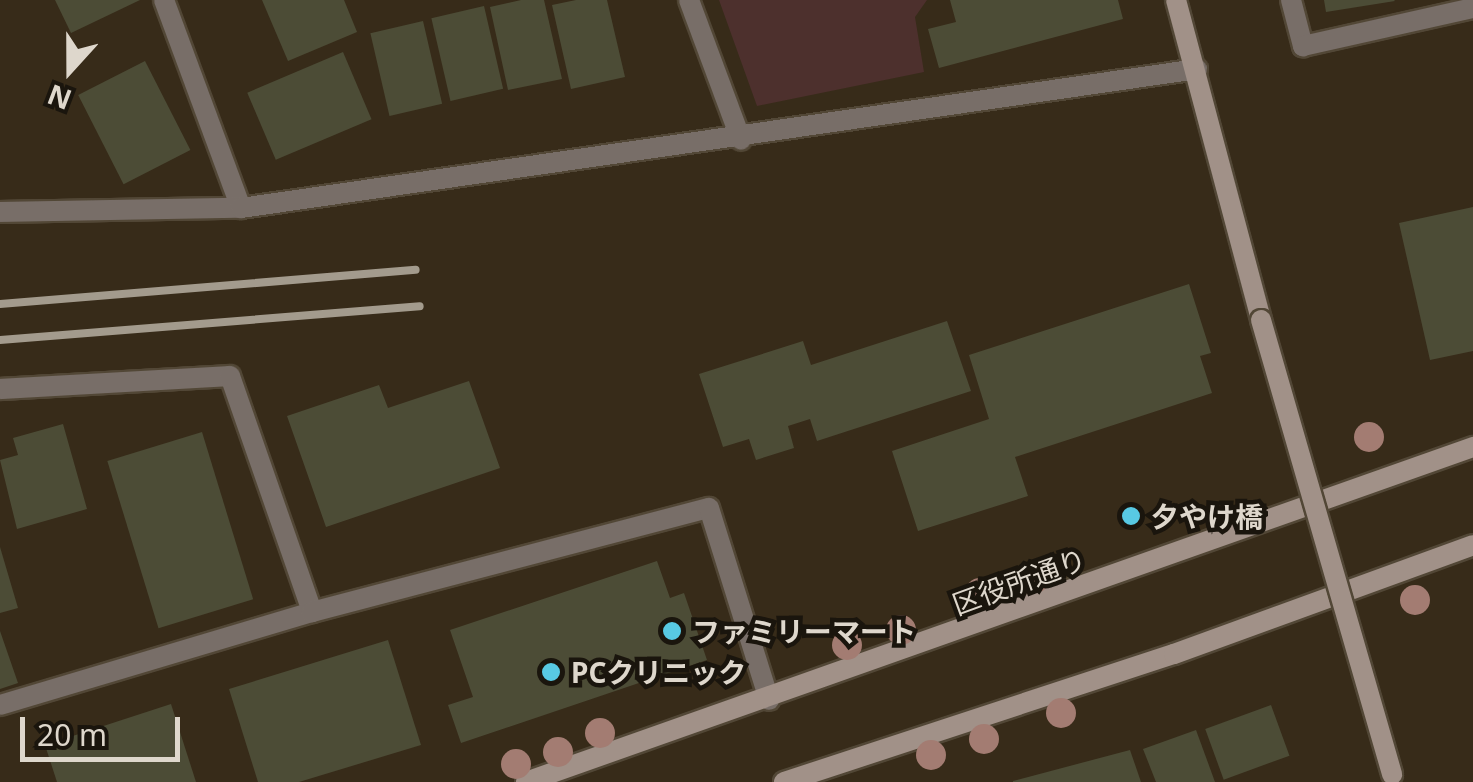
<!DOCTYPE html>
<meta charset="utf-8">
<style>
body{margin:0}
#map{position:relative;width:1473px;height:782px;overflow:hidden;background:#372b19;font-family:"Noto Sans","Noto Sans JP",sans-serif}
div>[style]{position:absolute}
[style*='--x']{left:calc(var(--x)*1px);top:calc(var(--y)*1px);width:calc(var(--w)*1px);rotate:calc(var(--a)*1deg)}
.green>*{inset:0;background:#4d302d}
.building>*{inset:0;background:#4c4c36;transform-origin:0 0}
.roads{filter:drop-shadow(2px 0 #524736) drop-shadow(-2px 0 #524736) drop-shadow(0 2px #524736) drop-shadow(0 -2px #524736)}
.street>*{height:20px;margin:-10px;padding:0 10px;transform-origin:10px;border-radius:10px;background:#786e68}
.secondary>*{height:20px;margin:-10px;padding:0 10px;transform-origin:10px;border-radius:10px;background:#a19188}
.rail>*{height:8px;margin:-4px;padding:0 4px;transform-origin:4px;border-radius:4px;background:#a39b8d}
.bridges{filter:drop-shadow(2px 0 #524736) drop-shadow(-2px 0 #524736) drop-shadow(0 2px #524736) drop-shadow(0 -2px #524736)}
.secondary-bridge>*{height:20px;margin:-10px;padding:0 10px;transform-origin:10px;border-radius:10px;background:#a19188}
.trees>*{width:30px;height:30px;margin:-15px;border-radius:50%;background:#a37c72}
.dots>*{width:28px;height:28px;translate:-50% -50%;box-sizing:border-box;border:5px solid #1a150d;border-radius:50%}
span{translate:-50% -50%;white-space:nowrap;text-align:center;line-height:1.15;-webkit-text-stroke:9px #1a150d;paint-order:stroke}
.poi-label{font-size:28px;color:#ded7cc;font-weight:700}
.left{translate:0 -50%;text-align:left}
.street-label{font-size:28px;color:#ded7cc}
.north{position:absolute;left:20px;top:20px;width:100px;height:100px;-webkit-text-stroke:8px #1a150d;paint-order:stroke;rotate:201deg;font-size:28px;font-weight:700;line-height:40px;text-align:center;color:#ded7cc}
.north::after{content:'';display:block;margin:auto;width:35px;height:45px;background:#ded7cc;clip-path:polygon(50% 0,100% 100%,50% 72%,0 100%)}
.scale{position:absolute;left:20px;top:717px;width:160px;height:45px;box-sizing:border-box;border:5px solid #ded7cc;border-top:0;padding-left:12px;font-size:30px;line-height:35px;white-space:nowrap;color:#ded7cc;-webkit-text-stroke:8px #1a150d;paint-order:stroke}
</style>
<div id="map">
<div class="green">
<i style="clip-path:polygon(719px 0,927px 0,915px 17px,924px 72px,757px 106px)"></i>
</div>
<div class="building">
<i style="clip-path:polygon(55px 0,140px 0,71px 33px)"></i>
<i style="clip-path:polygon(262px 0,344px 0,357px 32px,288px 61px)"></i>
<i style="clip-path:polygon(521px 0,544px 0,562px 79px,508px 90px,490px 7px)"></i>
<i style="clip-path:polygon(576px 0,607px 0,625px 77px,571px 89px,552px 5px)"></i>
<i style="clip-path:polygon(950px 0,1118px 0,1123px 19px,939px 68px,928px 29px,956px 22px)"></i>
<i style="clip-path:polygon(1324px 0,1394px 0,1395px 1px,1326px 12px)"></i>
<i style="left:484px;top:6px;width:85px;height:54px;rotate:77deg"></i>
<i style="left:423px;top:21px;width:85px;height:54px;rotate:77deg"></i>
<i style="left:343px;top:52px;width:73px;height:104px;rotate:67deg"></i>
<i style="left:145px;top:61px;width:100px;height:75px;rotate:63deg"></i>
<i style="clip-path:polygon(1473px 207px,1473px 351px,1430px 360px,1399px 223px)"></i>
<i style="clip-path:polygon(1189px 284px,1211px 353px,1200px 356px,1212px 393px,1015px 457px,1028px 496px,918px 531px,892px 451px,989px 419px,969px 355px)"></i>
<i style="clip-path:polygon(947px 321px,971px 391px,817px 441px,810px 419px,788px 426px,794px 448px,756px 460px,749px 439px,723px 447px,699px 374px,803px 341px,811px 365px)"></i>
<i style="clip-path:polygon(469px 381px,500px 468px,326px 527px,287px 416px,379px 385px,388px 408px)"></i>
<i style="clip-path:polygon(63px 424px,87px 509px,17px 529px,0 460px,18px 455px,13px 438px)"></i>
<i style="left:202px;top:432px;width:175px;height:99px;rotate:73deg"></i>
<i style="clip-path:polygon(0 547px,18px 608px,0 613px)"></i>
<i style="clip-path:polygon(657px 561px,670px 598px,684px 593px,707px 660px,461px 743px,448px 705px,473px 697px,450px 630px)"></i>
<i style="clip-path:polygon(0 631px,18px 683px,0 689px)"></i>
<i style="clip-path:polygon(388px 640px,421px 745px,299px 782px,258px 782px,229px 689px)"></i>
<i style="clip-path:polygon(171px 704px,196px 782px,57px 782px,45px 745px)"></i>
<i style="left:1271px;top:705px;width:54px;height:70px;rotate:70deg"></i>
<i style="clip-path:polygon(1196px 730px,1215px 782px,1156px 782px,1143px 749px)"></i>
<i style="clip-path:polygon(1130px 750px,1141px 782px,1013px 782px,1013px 781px)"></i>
</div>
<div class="roads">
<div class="street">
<i style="--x:164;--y:0;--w:222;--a:69.7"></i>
<i style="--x:689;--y:0;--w:149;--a:69.6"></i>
<i style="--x:1291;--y:0;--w:48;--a:75.4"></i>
<i style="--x:1303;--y:46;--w:174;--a:-12.6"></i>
<i style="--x:0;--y:212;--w:241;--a:-1"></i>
<i style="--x:241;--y:208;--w:966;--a:-8.27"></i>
<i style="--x:0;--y:389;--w:230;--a:-3.2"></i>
<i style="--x:230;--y:376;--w:250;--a:70.8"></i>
<i style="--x:0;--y:705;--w:326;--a:-16.6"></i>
<i style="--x:312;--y:612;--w:410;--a:-14.7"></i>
<i style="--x:709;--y:508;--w:201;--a:72.6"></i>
</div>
<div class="secondary">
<i style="--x:1176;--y:0;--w:331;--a:75.1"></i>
<i style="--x:526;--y:782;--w:1005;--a:-19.48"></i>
<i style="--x:784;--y:782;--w:410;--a:-18.2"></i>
<i style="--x:1174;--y:654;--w:318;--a:-20"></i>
</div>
</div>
<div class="rail">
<i style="--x:0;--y:304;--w:417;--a:-4.7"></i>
<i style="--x:0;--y:340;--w:421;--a:-4.6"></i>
</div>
<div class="bridges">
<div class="secondary-bridge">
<i style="--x:1261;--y:320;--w:473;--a:73.9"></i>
</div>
</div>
<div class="trees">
<i style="left:1369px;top:437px"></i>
<i style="left:1035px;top:578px"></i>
<i style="left:980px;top:593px"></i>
<i style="left:1415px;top:600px"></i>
<i style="left:901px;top:630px"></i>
<i style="left:847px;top:645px"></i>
<i style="left:1061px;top:713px"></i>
<i style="left:600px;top:733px"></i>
<i style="left:984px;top:739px"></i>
<i style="left:558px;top:752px"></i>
<i style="left:931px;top:755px"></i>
<i style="left:516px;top:764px"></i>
</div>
<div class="dots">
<i style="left:1131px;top:516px;background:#58c9e3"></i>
<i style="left:672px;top:631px;background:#58c9e3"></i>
<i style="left:551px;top:672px;background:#58c9e3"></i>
</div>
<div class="poi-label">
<span class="left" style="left:1151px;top:516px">夕やけ橋</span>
<span class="left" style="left:692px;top:631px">ファミリーマート</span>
<span class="left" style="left:571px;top:672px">PCクリニック</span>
</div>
<div class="street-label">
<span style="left:1019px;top:581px;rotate:-20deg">区役所通り</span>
</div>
<div class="north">N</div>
<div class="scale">20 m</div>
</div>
